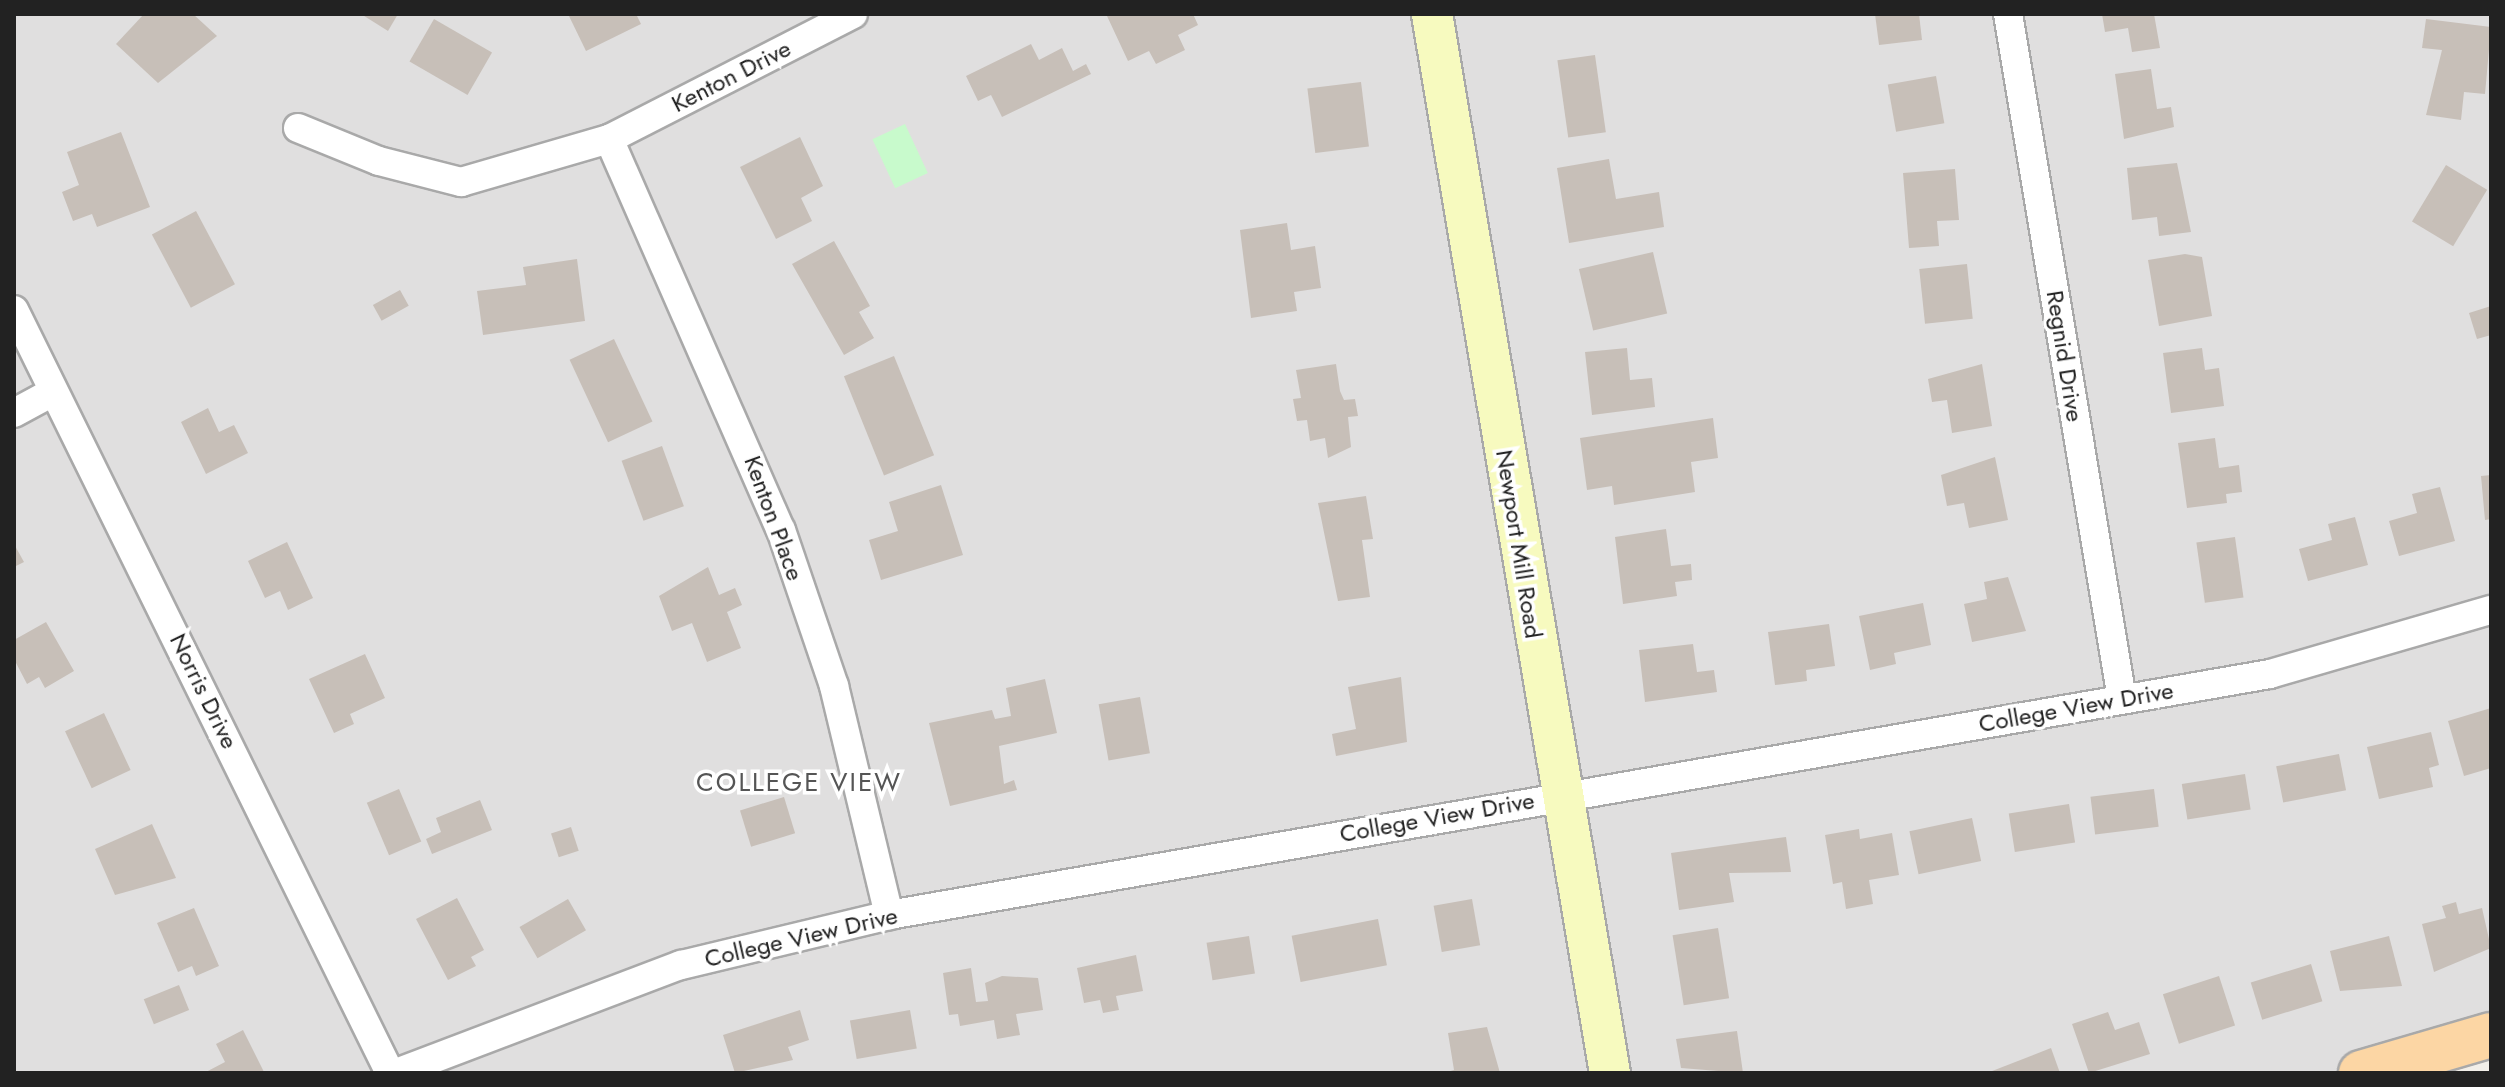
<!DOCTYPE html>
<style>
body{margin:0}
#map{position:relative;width:2505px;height:1087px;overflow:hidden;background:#f2efe9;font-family:Jost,sans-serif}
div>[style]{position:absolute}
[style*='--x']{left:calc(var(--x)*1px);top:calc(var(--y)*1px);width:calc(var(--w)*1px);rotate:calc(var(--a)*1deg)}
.residential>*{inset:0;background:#e0dfdf}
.park>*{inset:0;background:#c8facc;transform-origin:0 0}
.building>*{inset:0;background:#c7bfb8;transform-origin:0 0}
.roads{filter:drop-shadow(2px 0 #a9a9a9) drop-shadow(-2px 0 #a9a9a9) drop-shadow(0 2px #a9a9a9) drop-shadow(0 -2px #a9a9a9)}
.street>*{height:28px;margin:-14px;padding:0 14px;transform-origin:14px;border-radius:14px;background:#fff}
.secondary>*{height:40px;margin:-20px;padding:0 20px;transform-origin:20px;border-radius:20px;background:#f7fabf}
.primary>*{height:44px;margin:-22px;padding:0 22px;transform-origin:22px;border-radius:22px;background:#fcd6a4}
span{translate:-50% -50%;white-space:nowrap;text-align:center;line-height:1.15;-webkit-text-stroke:7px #fff;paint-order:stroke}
.street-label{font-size:24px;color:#222}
.neighbourhood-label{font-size:26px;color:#555;letter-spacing:2px}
.frame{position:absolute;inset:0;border:16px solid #222;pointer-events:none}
</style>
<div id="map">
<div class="residential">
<i style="clip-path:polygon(14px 14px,2491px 14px,2491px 1035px,2361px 1073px,14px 1073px)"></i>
</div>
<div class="park">
<i style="left:905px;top:124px;width:54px;height:36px;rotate:65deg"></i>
</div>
<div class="building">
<i style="clip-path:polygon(144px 14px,193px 14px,217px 36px,158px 83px,116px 44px)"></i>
<i style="clip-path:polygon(361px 14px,398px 14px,388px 31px)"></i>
<i style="clip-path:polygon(568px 14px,636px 14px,641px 24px,586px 51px)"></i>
<i style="clip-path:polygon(1193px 14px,1198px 25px,1178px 35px,1185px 50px,1156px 64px,1149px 51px,1128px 61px,1107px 16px)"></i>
<i style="clip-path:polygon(1875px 14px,1919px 14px,1922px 40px,1879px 45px)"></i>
<i style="clip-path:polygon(2102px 14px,2154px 14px,2160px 48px,2132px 52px,2128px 28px,2105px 32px)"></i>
<i style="left:434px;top:19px;width:67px;height:49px;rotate:30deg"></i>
<i style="clip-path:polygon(2426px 19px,2491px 27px,2485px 94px,2464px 92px,2461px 120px,2426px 115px,2442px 50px,2422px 48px)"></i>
<i style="clip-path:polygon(1031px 44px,1039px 60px,1062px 48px,1073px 71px,1086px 64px,1091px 74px,1002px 117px,991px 95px,978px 101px,966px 76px)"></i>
<i style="left:1595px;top:55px;width:78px;height:38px;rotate:82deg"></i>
<i style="clip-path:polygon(2151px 69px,2157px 109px,2171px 107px,2174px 127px,2124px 139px,2115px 74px)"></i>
<i style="left:1936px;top:76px;width:48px;height:49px;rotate:80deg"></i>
<i style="left:1361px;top:82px;width:65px;height:54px;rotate:83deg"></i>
<i style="clip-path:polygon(121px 132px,150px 207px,97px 227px,92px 214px,73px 221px,62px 192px,79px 185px,67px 152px)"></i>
<i style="clip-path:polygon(800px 137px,823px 186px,801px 198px,812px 221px,776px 239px,740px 167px)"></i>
<i style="clip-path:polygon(1609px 159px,1616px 199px,1659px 192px,1664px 227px,1569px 243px,1557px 168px)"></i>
<i style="clip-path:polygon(2177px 163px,2191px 232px,2159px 236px,2157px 217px,2132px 220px,2127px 168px)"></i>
<i style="left:2446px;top:165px;width:48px;height:66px;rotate:31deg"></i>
<i style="clip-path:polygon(1955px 169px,1959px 220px,1937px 221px,1939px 246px,1909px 248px,1903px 173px)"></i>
<i style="left:196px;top:211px;width:83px;height:50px;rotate:62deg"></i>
<i style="clip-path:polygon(1287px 223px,1291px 250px,1315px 246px,1321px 288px,1294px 292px,1297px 311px,1251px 318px,1240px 230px)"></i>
<i style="clip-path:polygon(834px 241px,870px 306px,859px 312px,874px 338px,844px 355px,792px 264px)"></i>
<i style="left:1653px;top:252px;width:63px;height:76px;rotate:77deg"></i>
<i style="clip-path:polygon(2185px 254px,2202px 257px,2212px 316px,2159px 326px,2148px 260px)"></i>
<i style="clip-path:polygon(577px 259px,585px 321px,483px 335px,477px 291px,526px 285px,523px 267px)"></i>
<i style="left:1967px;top:264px;width:55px;height:48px;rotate:84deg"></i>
<i style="left:400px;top:290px;width:18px;height:31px;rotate:61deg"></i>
<i style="clip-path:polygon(2491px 306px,2491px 335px,2477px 339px,2469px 313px)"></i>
<i style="left:614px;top:339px;width:91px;height:49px;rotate:65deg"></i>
<i style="clip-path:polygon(1627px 348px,1630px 380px,1652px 378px,1655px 407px,1592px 415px,1585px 352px)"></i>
<i style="clip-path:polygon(2202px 348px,2205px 370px,2219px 368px,2224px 406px,2171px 413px,2163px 353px)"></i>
<i style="left:894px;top:356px;width:107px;height:54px;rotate:68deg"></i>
<i style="clip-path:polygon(1336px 364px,1340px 391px,1344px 400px,1355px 399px,1358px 416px,1348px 417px,1351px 447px,1328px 458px,1325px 438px,1310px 441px,1307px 420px,1297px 421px,1293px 399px,1301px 398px,1296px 370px)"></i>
<i style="clip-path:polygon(1982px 364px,1992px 426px,1952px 433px,1947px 400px,1932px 402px,1928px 379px)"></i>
<i style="clip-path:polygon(208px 408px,219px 432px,234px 425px,248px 453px,206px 474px,181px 422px)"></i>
<i style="clip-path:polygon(1713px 418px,1718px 458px,1691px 462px,1695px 492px,1614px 505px,1612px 486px,1587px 490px,1580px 438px)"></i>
<i style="clip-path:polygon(2215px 438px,2219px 468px,2239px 465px,2242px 492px,2226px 494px,2227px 503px,2187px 508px,2178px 443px)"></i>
<i style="left:662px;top:446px;width:64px;height:43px;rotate:70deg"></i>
<i style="clip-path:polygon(1995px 457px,2008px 520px,1969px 528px,1964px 503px,1947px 506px,1941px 475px)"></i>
<i style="clip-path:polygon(2491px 475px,2491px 519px,2485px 520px,2481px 476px)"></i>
<i style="clip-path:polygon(941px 485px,963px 555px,881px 580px,869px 540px,898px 531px,889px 502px)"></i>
<i style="clip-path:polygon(2440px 487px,2455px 541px,2399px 556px,2389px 521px,2417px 513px,2412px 494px)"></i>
<i style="clip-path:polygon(1366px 496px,1373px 539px,1362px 540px,1370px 597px,1338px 601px,1318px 503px)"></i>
<i style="clip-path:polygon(2355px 517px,2368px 565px,2308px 581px,2299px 549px,2332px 540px,2328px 524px)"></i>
<i style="clip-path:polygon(1666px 529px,1671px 566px,1691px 564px,1692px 580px,1675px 582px,1677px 596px,1623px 604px,1615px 537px)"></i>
<i style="left:2235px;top:537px;width:61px;height:39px;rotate:82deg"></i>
<i style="clip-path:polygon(287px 542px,313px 598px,288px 610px,280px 591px,265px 598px,248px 561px)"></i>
<i style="clip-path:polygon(14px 544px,24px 562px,14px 567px)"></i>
<i style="clip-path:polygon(708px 567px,719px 595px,735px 588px,742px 605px,727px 612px,741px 648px,707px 662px,692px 623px,672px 631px,659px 596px)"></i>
<i style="clip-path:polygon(2008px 577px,2026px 631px,1972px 642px,1964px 604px,1987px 599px,1984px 582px)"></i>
<i style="clip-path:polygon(1923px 603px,1931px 645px,1894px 653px,1896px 664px,1870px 670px,1859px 616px)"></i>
<i style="clip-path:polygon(46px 622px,74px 671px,45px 688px,39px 677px,27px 684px,14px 659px,14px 640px)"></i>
<i style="clip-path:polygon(1829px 624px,1835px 666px,1806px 670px,1807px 681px,1775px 685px,1768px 632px)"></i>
<i style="clip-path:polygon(1693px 644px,1697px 672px,1714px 670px,1717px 692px,1645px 702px,1639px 650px)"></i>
<i style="clip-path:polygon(365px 654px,385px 698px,350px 714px,354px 724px,334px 733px,309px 679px)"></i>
<i style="clip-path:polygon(1401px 677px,1407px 742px,1336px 756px,1332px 734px,1356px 729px,1348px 687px)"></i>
<i style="clip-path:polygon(1045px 679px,1057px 733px,999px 746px,1004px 784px,1014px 780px,1017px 790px,950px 806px,929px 723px,992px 710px,995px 719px,1011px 716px,1006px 688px)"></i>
<i style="left:1140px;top:697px;width:57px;height:42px;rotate:80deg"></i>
<i style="clip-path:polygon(2491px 708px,2491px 768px,2464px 776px,2448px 721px)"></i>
<i style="left:104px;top:713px;width:63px;height:43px;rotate:65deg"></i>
<i style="clip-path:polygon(2431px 732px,2439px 765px,2429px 768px,2433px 787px,2379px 799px,2367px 747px)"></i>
<i style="left:2339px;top:754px;width:37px;height:64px;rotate:79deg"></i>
<i style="left:2245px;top:774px;width:36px;height:64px;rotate:81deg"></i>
<i style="left:399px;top:789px;width:57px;height:35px;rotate:67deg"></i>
<i style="left:2154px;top:789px;width:38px;height:64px;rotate:83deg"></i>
<i style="left:784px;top:797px;width:38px;height:46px;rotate:73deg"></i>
<i style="clip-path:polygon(480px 800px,492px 830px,432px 854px,426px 839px,441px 832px,436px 818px)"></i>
<i style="left:2069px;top:804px;width:39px;height:61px;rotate:81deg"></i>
<i style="left:1972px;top:818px;width:44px;height:64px;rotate:78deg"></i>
<i style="clip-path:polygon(152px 824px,176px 878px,115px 895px,95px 849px)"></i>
<i style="left:571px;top:827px;width:25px;height:21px;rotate:72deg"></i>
<i style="clip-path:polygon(1859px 829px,1860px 839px,1892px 833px,1899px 875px,1869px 880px,1873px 904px,1846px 909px,1842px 882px,1833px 884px,1825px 835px)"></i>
<i style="clip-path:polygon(1786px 837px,1791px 872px,1729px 873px,1734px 902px,1679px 910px,1671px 853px)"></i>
<i style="clip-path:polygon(457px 898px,484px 950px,471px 957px,476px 966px,448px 980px,416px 919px)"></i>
<i style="left:568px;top:899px;width:36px;height:56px;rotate:60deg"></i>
<i style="left:1472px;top:899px;width:47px;height:39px;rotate:80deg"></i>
<i style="clip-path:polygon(2456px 902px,2459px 914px,2482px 908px,2491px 948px,2434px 972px,2422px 924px,2446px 918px,2442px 906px)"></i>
<i style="clip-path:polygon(194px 908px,219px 966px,196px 976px,192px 966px,178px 972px,157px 923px)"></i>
<i style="left:1378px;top:919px;width:47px;height:88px;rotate:79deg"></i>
<i style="left:1718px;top:928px;width:71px;height:46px;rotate:81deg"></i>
<i style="left:1249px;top:936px;width:38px;height:43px;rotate:81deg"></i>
<i style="clip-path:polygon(2389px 936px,2402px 986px,2340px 991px,2330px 951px)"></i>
<i style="clip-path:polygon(1136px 955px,1143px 991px,1116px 996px,1119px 1010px,1103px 1013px,1100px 1000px,1084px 1003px,1077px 968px)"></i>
<i style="left:2311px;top:964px;width:39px;height:63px;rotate:73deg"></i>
<i style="clip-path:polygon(971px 968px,976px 1002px,988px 1001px,985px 983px,1002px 976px,1038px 978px,1043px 1010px,1016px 1014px,1020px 1035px,997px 1039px,994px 1020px,960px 1026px,958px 1014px,949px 1015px,943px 973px)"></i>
<i style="left:2219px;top:976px;width:52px;height:59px;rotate:72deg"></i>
<i style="left:179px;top:985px;width:27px;height:38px;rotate:68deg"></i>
<i style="clip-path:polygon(800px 1010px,809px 1040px,788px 1047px,793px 1060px,735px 1073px,723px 1035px)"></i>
<i style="left:910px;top:1010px;width:39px;height:61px;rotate:80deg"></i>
<i style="clip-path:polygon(2108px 1012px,2115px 1030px,2139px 1022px,2150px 1054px,2089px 1073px,2072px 1024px)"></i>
<i style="clip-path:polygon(1487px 1027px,1500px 1073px,1443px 1073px,1454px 1070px,1448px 1033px)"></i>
<i style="clip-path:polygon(243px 1030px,264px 1072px,204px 1073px,225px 1062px,216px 1044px)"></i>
<i style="clip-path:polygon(1737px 1031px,1743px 1073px,1681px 1068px,1676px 1039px)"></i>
<i style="clip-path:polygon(2051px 1048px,2060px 1073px,1987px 1073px)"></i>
</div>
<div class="roads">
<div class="street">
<i style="--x:2008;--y:14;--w:694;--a:80.55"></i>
<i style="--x:298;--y:128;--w:87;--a:22.2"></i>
<i style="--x:379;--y:161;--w:85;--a:14.4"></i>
<i style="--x:461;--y:182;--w:154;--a:-16.2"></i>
<i style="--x:609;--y:139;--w:274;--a:-27.1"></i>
<i style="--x:609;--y:139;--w:427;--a:66.3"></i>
<i style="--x:781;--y:530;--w:165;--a:71.2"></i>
<i style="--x:834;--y:686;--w:236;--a:76.5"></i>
<i style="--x:14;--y:310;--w:851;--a:63.77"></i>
<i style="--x:14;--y:413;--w:42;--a:-28.4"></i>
<i style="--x:396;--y:1073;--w:305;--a:-20.8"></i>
<i style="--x:681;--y:965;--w:214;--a:-13.5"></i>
<i style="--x:889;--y:915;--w:1402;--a:-9.9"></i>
<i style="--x:2270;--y:674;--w:230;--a:-16.2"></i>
</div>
<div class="secondary">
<i style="--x:1432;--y:14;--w:1074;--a:80.46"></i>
</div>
<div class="primary">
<i style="--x:2361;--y:1073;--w:135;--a:-16.3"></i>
</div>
</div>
<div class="street-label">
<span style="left:731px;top:76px;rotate:-27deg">Kenton Drive</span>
<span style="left:2065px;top:356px;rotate:81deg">Regnid Drive</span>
<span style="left:774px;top:518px;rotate:70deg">Kenton Place</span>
<span style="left:1519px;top:544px;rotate:81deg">Newport Mill Road</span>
<span style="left:204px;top:691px;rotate:64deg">Norris Drive</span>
<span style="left:2076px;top:707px;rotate:-10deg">College View Drive</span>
<span style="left:1437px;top:817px;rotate:-10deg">College View Drive</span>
<span style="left:801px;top:937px;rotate:-13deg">College View Drive</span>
</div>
<div class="neighbourhood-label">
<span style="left:799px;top:783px">COLLEGE VIEW</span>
</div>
<div class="frame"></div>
</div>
